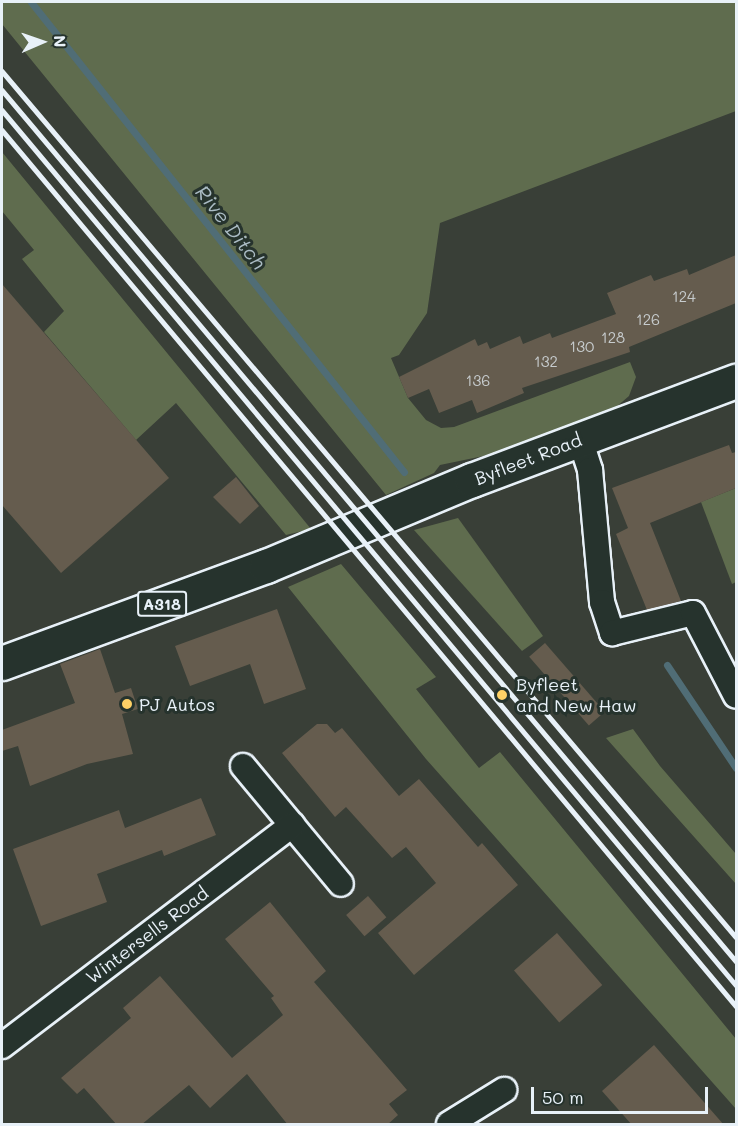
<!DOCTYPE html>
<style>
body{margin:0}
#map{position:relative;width:738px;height:1126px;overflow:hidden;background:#393f37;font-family:Mali,sans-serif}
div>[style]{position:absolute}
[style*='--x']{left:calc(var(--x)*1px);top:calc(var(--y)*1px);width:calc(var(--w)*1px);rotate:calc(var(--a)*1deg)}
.green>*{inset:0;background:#5f6c4e}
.stream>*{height:7px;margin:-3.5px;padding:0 3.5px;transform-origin:3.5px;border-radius:3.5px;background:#506d76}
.building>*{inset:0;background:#655c4e;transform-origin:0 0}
.roads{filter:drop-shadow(2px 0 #e8f1f8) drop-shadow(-2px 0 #e8f1f8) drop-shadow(0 2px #e8f1f8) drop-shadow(0 -2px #e8f1f8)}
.street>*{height:24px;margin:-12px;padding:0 12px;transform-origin:12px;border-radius:12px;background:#26332d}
.primary>*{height:33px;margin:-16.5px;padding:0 16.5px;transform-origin:16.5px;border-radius:16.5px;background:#26332d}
.rail>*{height:4.5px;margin:-2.25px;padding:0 2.25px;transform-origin:2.25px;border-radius:2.25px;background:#e8f1f8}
.dots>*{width:16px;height:16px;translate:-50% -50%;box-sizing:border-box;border:3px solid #26332d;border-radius:50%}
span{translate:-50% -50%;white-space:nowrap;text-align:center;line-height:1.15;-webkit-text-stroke:6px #26332d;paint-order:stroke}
.number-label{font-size:15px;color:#c7ccce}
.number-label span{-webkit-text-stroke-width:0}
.shield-label span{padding:2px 4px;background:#26332d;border:2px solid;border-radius:4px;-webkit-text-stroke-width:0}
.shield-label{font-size:16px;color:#e8f1f8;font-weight:700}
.street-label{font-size:18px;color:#e8f1f8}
.poi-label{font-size:18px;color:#e8f1f8}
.left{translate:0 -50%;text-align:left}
.water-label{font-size:20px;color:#abbcc4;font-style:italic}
.frame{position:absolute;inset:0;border:3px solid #e8f1f8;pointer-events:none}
.north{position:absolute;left:12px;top:12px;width:60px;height:60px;-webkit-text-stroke:4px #26332d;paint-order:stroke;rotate:88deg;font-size:16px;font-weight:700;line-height:24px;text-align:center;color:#e8f1f8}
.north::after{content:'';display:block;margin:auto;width:21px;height:27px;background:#e8f1f8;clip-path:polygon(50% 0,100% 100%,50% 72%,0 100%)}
.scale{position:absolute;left:531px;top:1087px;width:177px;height:27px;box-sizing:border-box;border:3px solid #e8f1f8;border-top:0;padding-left:8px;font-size:18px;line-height:21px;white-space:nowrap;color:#e8f1f8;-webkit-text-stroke:4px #26332d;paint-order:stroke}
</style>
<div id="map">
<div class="green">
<i style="clip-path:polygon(2px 2px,736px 2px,736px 111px,440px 223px,427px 313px,399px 355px,391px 358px,408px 398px,426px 420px,441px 428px,454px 427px,630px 362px,636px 377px,629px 396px,615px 408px,498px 453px,440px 465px,434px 473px,386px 495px,2px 24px)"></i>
<i style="clip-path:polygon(2px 152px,195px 387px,311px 529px,286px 535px,176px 403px,136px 440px,44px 332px,64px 311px,22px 259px,34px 250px,2px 211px)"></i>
<i style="clip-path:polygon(736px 488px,736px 582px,732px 584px,701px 502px)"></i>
<i style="clip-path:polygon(458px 518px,543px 636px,522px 651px,414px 530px)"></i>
<i style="clip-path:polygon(341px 564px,436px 677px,416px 689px,479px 768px,500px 752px,736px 1039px,736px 1109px,426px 759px,288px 587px)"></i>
<i style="clip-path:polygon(633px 729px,660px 766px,736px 854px,736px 884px,606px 738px)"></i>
</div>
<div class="stream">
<i style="--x:31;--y:2;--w:600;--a:51.56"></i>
<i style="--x:667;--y:665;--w:124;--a:56.2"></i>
</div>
<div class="building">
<i style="clip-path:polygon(736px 255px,736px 303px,629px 347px,630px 352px,522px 388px,524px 393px,477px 413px,472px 400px,439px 413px,429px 389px,408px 398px,399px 377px,475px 339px,478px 346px,487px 342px,490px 349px,520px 336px,523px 344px,550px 333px,552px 338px,616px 314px,607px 293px,651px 275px,654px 281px,687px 269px,689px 275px)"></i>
<i style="clip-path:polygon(2px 284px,169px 478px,61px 573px,2px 505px)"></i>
<i style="clip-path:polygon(729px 445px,732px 453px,736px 452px,736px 488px,650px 523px,681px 601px,647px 610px,616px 534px,628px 528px,612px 488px)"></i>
<i style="clip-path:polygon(236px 477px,259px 506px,240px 524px,213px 497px)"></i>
<i style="clip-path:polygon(277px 609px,306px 689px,264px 704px,250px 664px,190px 686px,175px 646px)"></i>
<i style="left:545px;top:643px;width:91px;height:21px;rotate:49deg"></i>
<i style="clip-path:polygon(100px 649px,115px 693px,131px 688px,138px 709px,122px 714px,133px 754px,87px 764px,30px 786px,18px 746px,2px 751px,2px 730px,75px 703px,60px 664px)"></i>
<i style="clip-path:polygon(317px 724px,327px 724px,335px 733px,342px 728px,399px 796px,419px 779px,478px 847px,482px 843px,518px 885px,414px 975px,378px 933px,436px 883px,406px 847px,392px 858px,346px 807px,335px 817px,282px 753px)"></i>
<i style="clip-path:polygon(201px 798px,216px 835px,164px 856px,162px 850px,97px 874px,107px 902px,41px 926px,13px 849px,119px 810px,125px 828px)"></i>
<i style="left:368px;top:896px;width:28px;height:29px;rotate:49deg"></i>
<i style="clip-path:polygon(270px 902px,326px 971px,314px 982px,407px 1090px,389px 1104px,398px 1115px,387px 1125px,288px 1125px,247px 1074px,210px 1108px,189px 1085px,141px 1125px,117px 1125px,84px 1088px,77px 1094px,61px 1078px,131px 1018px,123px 1008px,160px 976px,232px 1058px,283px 1015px,271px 998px,274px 996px,225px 939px)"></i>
<i style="left:557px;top:933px;width:69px;height:57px;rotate:49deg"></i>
<i style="clip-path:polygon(654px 1045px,724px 1125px,632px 1125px,602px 1091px)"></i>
</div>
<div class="roads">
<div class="street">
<i style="--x:580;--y:439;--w:33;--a:72"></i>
<i style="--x:590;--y:470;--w:133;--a:84.8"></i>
<i style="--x:602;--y:602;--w:33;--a:72"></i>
<i style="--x:612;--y:633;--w:83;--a:-13.9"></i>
<i style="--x:693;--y:613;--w:93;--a:62.6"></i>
<i style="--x:243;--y:766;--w:153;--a:50.3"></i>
<i style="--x:2;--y:1046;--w:365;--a:-37.3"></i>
<i style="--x:449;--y:1124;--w:65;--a:-31.7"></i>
</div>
<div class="primary">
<i style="--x:2;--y:663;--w:281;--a:-20.2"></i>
<i style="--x:266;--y:566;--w:223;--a:-22.7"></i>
<i style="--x:472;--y:480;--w:282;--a:-20.6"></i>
</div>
</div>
<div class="rail">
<i style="--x:2;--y:71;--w:1135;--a:49.72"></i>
<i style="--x:2;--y:90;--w:1139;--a:49.88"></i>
<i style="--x:2;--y:110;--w:1142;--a:50.01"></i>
<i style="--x:2;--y:130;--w:1143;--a:50.04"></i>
</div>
<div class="dots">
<i style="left:502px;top:695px;background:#ffd166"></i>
<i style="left:127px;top:704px;background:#ffd166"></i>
</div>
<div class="number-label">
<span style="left:684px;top:297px">124</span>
<span style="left:648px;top:320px">126</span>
<span style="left:613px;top:338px">128</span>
<span style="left:582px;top:347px">130</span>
<span style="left:546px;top:362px">132</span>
<span style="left:478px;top:381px">136</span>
</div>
<div class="shield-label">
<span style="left:162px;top:604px">A318</span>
</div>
<div class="street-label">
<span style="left:528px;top:459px;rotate:-21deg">Byfleet Road</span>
<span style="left:147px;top:935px;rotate:-37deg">Wintersells Road</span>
</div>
<div class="poi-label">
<span class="left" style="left:516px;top:695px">Byfleet<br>and New Haw</span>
<span class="left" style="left:139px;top:704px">PJ Autos</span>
</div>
<div class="water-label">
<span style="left:231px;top:227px;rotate:52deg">Rive Ditch</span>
</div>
<div class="frame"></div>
<div class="north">N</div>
<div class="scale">50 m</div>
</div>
